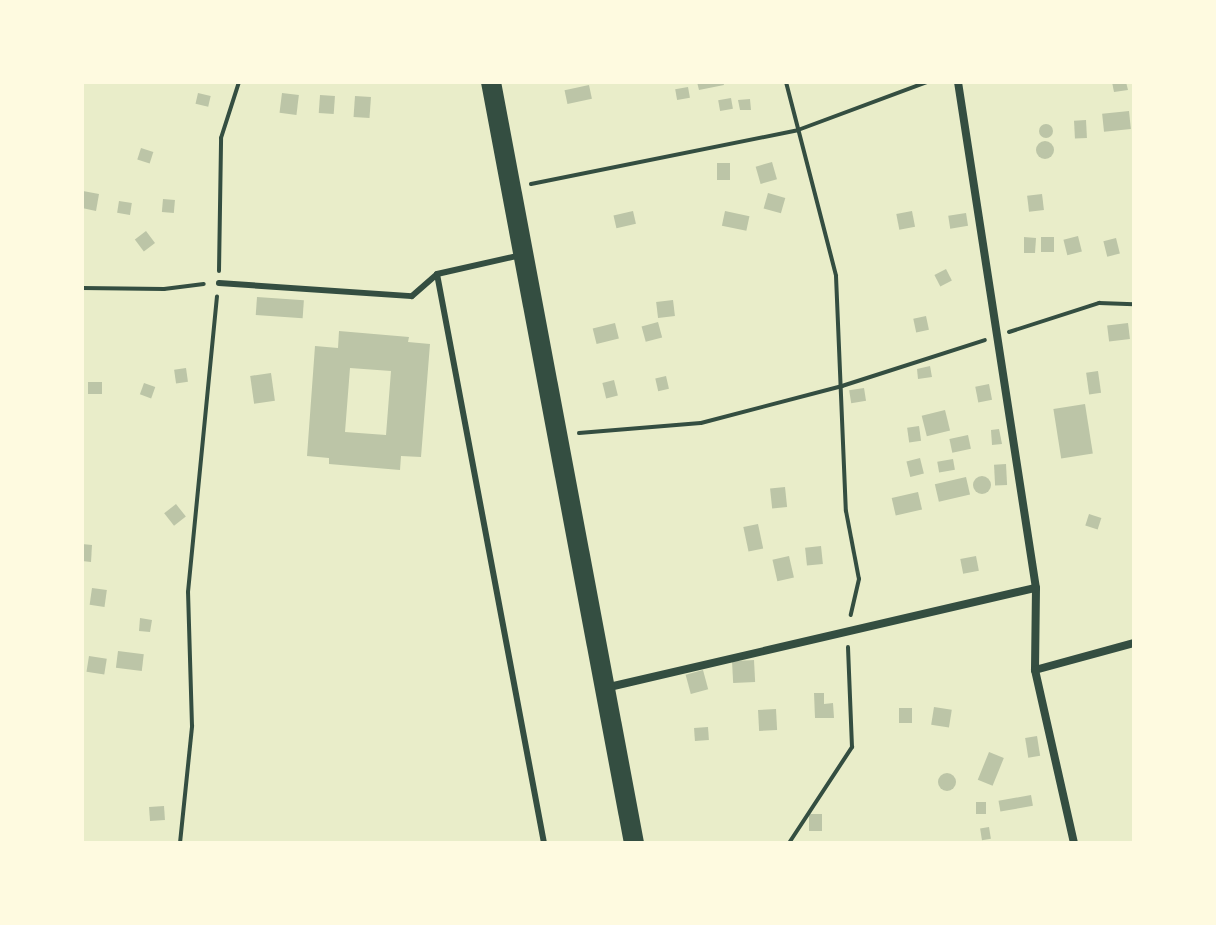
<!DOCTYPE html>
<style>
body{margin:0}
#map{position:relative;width:1216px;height:925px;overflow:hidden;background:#e9edc9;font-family:Arial,sans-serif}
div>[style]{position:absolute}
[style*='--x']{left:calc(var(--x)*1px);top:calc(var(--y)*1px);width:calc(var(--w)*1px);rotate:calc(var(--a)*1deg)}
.building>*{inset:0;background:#bcc5a7;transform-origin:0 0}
.round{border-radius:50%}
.path>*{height:4px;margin:-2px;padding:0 2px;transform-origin:2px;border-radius:2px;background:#344e41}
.service>*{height:6px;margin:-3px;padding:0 3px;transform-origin:3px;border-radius:3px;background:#344e41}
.minor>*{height:8px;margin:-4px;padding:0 4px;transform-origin:4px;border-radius:4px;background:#344e41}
.primary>*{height:20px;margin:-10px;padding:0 10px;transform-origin:10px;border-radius:10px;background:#344e41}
span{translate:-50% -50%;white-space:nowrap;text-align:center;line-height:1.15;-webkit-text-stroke:6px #fefae0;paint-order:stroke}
.frame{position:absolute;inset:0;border:84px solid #fefae0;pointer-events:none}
</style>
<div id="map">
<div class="building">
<i style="clip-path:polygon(697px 82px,723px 82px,724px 85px,699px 90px)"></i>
<i style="clip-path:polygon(1112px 82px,1126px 82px,1128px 90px,1114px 92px)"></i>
<i style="left:589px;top:85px;width:14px;height:25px;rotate:78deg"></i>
<i style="left:688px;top:87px;width:11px;height:13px;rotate:80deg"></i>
<i style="left:198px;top:93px;width:13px;height:11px;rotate:13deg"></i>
<i style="left:282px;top:93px;width:17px;height:20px;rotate:7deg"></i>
<i style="left:320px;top:95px;width:15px;height:18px;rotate:4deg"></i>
<i style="left:355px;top:96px;width:16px;height:21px;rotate:4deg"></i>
<i style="left:731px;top:98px;width:11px;height:13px;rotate:80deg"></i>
<i style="clip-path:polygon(750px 99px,751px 110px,740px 110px,738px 100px)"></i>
<i style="left:1129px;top:111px;width:18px;height:27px;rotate:84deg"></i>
<i style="left:1086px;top:120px;width:18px;height:12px;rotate:87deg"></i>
<i class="round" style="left:1039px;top:124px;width:14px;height:14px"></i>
<i class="round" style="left:1036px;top:141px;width:18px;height:18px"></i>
<i style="left:141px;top:148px;width:13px;height:12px;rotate:18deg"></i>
<i style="left:772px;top:162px;width:18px;height:17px;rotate:74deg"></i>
<i style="left:717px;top:163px;width:13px;height:17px"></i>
<i style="clip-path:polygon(83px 191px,99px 194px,96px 211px,82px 208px)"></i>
<i style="left:768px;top:193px;width:18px;height:16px;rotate:16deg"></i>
<i style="left:1042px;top:194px;width:16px;height:15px;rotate:83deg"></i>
<i style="left:163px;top:199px;width:12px;height:13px;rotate:5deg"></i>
<i style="left:119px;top:201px;width:13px;height:12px;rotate:9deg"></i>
<i style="left:633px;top:211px;width:13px;height:20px;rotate:77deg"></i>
<i style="left:725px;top:211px;width:25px;height:15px;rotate:12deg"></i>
<i style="left:912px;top:211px;width:16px;height:16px;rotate:79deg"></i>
<i style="left:966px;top:213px;width:13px;height:18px;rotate:81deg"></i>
<i style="left:146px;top:231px;width:15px;height:14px;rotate:53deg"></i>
<i style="left:1078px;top:236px;width:16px;height:15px;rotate:76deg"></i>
<i style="clip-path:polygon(1024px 237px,1036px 238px,1035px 253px,1024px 253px)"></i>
<i style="left:1041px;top:237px;width:13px;height:15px"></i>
<i style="left:1116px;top:238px;width:16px;height:13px;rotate:76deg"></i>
<i style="left:946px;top:269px;width:13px;height:13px;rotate:63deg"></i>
<i style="left:257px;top:297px;width:47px;height:18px;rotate:4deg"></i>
<i style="left:673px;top:300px;width:16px;height:17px;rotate:83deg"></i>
<i style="left:926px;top:316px;width:14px;height:13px;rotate:78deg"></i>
<i style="left:658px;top:322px;width:16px;height:17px;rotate:75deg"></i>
<i style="left:615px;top:323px;width:16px;height:23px;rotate:76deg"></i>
<i style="left:1128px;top:323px;width:16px;height:21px;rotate:83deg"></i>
<i style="clip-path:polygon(evenodd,339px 331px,409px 337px,408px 342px,430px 344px,421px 457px,401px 456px,400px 470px,329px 464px,329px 458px,307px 456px,315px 346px,338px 348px,339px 331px,350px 368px,391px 371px,386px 435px,345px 432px,350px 368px)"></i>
<i style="clip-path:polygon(930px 366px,932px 377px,918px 379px,917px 369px)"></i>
<i style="left:186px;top:368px;width:14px;height:12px;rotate:82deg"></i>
<i style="left:1098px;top:371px;width:22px;height:12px;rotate:82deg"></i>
<i style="left:271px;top:373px;width:28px;height:21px;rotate:82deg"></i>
<i style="left:666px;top:376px;width:13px;height:11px;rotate:77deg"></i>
<i style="left:614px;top:380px;width:16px;height:12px;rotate:76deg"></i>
<i style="left:88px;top:382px;width:14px;height:12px"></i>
<i style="left:144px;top:383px;width:12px;height:12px;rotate:20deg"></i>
<i style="left:989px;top:384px;width:16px;height:14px;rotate:79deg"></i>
<i style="left:864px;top:388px;width:13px;height:15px;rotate:81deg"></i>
<i style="left:1085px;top:404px;width:50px;height:32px;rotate:81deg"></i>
<i style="left:945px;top:410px;width:21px;height:24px;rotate:76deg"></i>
<i style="left:919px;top:426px;width:15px;height:12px;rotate:82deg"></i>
<i style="clip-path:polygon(999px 429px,1002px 444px,992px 445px,991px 430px)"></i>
<i style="left:968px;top:435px;width:14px;height:19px;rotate:78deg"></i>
<i style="left:920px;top:458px;width:16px;height:14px;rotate:76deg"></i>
<i style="left:953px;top:459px;width:11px;height:16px;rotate:80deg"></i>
<i style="left:1006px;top:464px;width:21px;height:12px;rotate:87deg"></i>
<i class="round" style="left:973px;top:476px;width:18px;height:18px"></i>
<i style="left:966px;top:477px;width:18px;height:32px;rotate:77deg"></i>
<i style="left:785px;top:487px;width:20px;height:15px;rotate:84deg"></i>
<i style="left:918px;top:492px;width:18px;height:27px;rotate:77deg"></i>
<i style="left:176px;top:504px;width:16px;height:15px;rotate:52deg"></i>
<i style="left:1089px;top:514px;width:13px;height:12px;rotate:18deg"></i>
<i style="left:758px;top:524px;width:25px;height:15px;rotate:78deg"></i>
<i style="clip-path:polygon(82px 544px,92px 545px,91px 562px,82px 561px)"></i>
<i style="left:821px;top:546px;width:18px;height:16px;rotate:84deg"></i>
<i style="left:789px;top:556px;width:22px;height:17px;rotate:77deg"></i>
<i style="left:976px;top:556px;width:15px;height:16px;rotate:79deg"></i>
<i style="left:92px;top:588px;width:15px;height:17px;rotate:8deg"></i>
<i style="clip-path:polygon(140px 618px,152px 620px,150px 632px,139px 631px)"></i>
<i style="left:118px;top:651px;width:26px;height:17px;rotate:7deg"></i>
<i style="left:89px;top:656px;width:18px;height:16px;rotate:9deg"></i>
<i style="left:754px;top:660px;width:22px;height:22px;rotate:87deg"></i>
<i style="left:703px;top:670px;width:20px;height:18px;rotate:75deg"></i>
<i style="clip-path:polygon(814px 693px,824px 693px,824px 704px,833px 703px,834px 718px,815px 718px)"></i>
<i style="left:934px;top:707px;width:18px;height:18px;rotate:9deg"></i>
<i style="left:912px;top:708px;width:15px;height:13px;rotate:90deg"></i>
<i style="left:776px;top:709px;width:21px;height:18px;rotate:87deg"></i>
<i style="left:708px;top:727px;width:13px;height:14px;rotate:86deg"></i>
<i style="left:1037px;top:736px;width:20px;height:12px;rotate:81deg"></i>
<i style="left:989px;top:752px;width:16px;height:30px;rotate:22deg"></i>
<i class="round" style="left:938px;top:773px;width:18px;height:18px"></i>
<i style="left:1031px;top:795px;width:11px;height:33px;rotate:80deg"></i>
<i style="left:976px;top:802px;width:10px;height:12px"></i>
<i style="left:164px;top:806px;width:14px;height:15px;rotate:86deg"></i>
<i style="left:809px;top:814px;width:13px;height:17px"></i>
<i style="left:989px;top:827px;width:12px;height:9px;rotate:81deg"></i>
</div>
<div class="path">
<i style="--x:786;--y:82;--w:200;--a:75.5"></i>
<i style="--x:836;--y:276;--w:235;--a:87.6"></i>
<i style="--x:846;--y:511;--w:69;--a:79.2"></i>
<i style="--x:859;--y:579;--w:37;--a:103"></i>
<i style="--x:531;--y:184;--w:272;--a:-11.4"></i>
<i style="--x:798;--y:130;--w:138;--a:-20.4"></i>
<i style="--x:219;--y:271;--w:133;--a:-89.1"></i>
<i style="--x:221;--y:138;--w:59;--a:-72.2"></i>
<i style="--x:82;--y:288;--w:82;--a:0.7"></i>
<i style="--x:164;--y:289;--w:40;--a:-7.1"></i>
<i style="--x:1009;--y:332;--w:95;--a:-17.9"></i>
<i style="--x:1099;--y:303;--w:35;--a:2"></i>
<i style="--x:579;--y:433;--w:122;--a:-4.7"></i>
<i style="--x:701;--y:423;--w:146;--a:-14.7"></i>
<i style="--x:842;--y:386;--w:150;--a:-17.8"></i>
<i style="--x:180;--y:843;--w:118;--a:-84.1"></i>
<i style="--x:192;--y:726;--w:134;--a:-91.7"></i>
<i style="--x:188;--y:592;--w:297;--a:-84.4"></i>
<i style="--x:789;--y:843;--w:115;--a:-56.7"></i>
<i style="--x:852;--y:747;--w:100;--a:-92.3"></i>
</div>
<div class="service">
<i style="--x:437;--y:274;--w:579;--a:79.35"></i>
<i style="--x:219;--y:283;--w:193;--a:3.9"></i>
<i style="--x:412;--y:296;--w:33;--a:-41"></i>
<i style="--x:437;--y:274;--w:86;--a:-12.7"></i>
</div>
<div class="minor">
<i style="--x:958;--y:82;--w:512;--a:81.24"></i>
<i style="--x:1036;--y:588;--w:82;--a:90.7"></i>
<i style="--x:1035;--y:670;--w:177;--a:77.3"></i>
<i style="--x:1035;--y:670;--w:103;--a:-15.3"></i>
<i style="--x:605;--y:688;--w:442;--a:-13.1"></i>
</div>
<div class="primary">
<i style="--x:491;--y:82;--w:774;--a:79.36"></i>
</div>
<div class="frame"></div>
</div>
